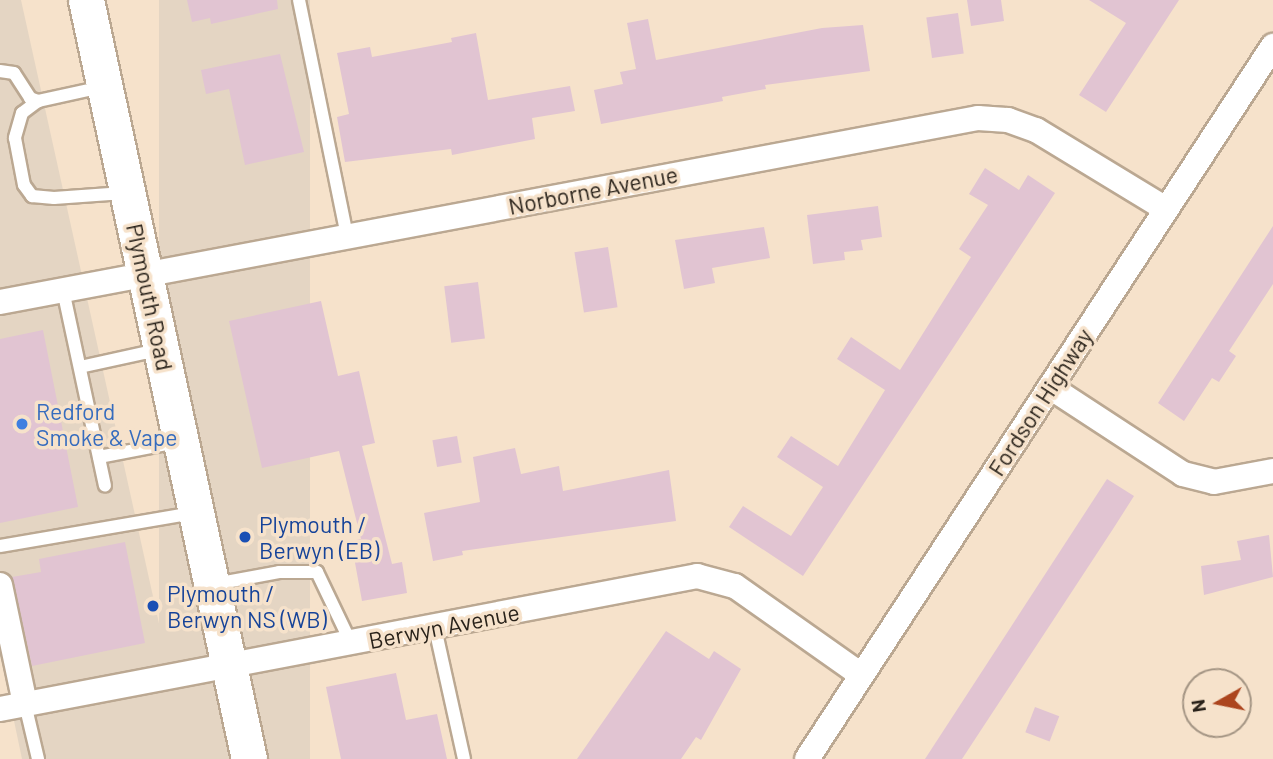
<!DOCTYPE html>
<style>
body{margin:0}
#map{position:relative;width:1273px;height:759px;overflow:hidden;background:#f6e2cb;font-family:Barlow,sans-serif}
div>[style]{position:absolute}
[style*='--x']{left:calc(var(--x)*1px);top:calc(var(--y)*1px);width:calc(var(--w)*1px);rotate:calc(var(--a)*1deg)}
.commercial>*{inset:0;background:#e4d5c3;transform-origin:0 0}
.building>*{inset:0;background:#e1c4d2;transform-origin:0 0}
.roads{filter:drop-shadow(2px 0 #bba892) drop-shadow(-2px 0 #bba892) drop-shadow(0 2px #bba892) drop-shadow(0 -2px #bba892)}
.service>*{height:12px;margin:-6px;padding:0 6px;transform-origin:6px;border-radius:6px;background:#fff}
.minor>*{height:24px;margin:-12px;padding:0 12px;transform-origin:12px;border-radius:12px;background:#fff}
.secondary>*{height:35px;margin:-17.5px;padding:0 17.5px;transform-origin:17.5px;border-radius:17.5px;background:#fff}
.dots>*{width:19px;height:19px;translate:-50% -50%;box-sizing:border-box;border:4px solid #f6e2cb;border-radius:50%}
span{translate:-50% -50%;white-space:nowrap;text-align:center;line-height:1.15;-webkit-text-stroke:7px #f6e2cb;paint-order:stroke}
.street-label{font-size:23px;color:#29221a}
.shop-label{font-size:23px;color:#366cbe}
.left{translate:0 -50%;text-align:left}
.transit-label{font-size:23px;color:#164399}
.north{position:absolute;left:1182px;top:668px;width:70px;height:70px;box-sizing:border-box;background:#f6e2cb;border:2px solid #a49584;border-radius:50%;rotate:261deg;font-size:19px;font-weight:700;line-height:28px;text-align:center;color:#29221a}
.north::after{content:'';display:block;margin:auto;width:24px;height:32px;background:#ac451e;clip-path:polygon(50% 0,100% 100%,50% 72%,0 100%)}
</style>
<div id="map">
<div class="commercial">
<i style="clip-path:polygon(0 0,21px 0,189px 759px,22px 759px,0 654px)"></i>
<i style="left:159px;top:0;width:151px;height:777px"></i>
</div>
<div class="building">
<i style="clip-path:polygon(187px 0,277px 0,278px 9px,211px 24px,210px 18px,192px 22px)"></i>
<i style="clip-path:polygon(967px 0,1001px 0,1004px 21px,971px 26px)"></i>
<i style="clip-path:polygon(1089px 0,1179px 0,1106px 112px,1079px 95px,1126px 23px)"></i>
<i style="left:958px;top:13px;width:41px;height:32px;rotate:82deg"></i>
<i style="clip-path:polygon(648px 19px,656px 60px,822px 28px,863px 25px,870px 71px,765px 85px,766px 89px,722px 97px,723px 101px,601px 124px,594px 90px,623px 84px,620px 72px,636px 69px,627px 23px)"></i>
<i style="clip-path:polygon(476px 33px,488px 100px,570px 86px,575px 111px,532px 118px,535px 139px,452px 155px,451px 149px,345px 162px,337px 117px,349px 114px,337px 53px,370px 47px,372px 57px,452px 42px,451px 38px)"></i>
<i style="clip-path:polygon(280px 54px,304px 152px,245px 165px,229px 89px,206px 94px,201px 70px)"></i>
<i style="clip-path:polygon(985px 168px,1019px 190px,1028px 175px,1055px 193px,803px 576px,729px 527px,743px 506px,791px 536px,823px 487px,777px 457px,791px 436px,838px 466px,885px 390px,837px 359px,851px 337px,900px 370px,971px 257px,959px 249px,988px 205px,969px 194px)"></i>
<i style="clip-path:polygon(878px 206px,882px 237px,861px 240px,863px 250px,844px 252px,845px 260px,813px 264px,807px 215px)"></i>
<i style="clip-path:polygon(1273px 226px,1273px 284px,1229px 351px,1236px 356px,1219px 382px,1212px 378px,1184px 421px,1158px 403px)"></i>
<i style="clip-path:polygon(764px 227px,770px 258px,712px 268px,715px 283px,684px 289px,675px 240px)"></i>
<i style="left:608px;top:247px;width:61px;height:34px;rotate:81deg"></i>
<i style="left:478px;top:282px;width:57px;height:34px;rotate:83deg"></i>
<i style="clip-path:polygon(321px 301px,338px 376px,359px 371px,375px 443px,362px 446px,392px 564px,402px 562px,407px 593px,362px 601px,351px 541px,361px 539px,339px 451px,262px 468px,229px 321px)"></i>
<i style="clip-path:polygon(43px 330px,78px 507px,0 523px,0 339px)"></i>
<i style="left:457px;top:436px;width:27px;height:25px;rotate:80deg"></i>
<i style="clip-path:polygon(515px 448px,521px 474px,559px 466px,563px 491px,669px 470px,676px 521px,462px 551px,463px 555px,433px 561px,424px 513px,480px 502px,473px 457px)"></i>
<i style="clip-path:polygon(1107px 479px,1134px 496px,1113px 529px,962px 759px,925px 759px)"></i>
<i style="clip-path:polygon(1269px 535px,1273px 577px,1204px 595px,1201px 566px,1241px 560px,1237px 541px)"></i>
<i style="clip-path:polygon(125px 542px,145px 643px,32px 666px,12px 577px,41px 572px,39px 559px)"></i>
<i style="clip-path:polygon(666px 631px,709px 659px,714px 651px,741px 669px,701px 740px,696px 737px,681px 759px,577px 759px)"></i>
<i style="clip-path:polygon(396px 673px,406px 720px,437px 714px,447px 759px,341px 759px,326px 687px)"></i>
<i style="left:1035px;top:707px;width:26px;height:27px;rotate:21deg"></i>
</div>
<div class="roads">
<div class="service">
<i style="--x:299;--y:0;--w:241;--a:78.5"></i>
<i style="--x:0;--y:71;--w:14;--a:8"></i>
<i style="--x:14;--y:73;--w:30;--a:57"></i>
<i style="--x:30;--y:98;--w:9;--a:21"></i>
<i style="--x:102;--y:87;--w:66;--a:167.7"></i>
<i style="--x:38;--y:101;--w:20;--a:143"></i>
<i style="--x:22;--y:113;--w:26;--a:106"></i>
<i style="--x:15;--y:138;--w:48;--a:79.2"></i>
<i style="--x:24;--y:185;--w:14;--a:54"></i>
<i style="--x:32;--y:196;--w:22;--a:5"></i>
<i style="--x:54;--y:198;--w:70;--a:-4.1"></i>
<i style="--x:63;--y:290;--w:200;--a:77.9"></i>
<i style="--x:80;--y:367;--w:80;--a:-12.3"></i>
<i style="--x:99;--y:457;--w:79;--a:-10.9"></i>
<i style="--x:0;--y:546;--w:196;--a:-9.7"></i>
<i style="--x:215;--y:584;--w:65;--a:-10.6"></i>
<i style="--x:279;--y:572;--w:38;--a:0"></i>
<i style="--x:317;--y:572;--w:79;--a:64.4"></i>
<i style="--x:435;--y:628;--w:134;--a:77.5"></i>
<i style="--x:25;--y:704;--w:57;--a:76.7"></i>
</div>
<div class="minor">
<i style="--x:0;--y:302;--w:995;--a:-10.66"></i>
<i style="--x:978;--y:118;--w:30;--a:4"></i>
<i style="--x:1008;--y:120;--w:30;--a:20"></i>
<i style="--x:1036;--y:130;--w:152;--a:31.3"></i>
<i style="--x:1050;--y:387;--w:159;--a:33.2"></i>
<i style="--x:1183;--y:474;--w:32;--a:14"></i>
<i style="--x:1214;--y:482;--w:60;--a:-10.6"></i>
<i style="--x:0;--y:585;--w:122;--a:78.1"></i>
<i style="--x:0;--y:709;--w:710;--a:-10.8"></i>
<i style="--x:697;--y:576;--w:39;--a:15"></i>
<i style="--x:735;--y:586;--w:154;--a:35.2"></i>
<i style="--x:807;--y:759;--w:852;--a:-56.83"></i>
</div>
<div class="secondary">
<i style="--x:86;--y:0;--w:776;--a:77.88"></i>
</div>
</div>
<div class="dots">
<i style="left:22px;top:424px;background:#3f7fe0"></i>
<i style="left:245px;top:537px;background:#1a4fb4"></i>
<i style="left:153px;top:606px;background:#1a4fb4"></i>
</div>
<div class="street-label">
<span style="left:593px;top:190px;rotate:-11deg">Norborne Avenue</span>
<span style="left:150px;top:297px;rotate:78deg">Plymouth Road</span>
<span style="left:1040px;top:402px;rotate:-57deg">Fordson Highway</span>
<span style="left:444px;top:626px;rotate:-11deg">Berwyn Avenue</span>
</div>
<div class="shop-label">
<span class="left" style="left:36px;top:424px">Redford<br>Smoke &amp; Vape</span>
</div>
<div class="transit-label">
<span class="left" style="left:259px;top:537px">Plymouth /<br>Berwyn (EB)</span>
<span class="left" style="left:167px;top:606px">Plymouth /<br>Berwyn NS (WB)</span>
</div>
<div class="north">N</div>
</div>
